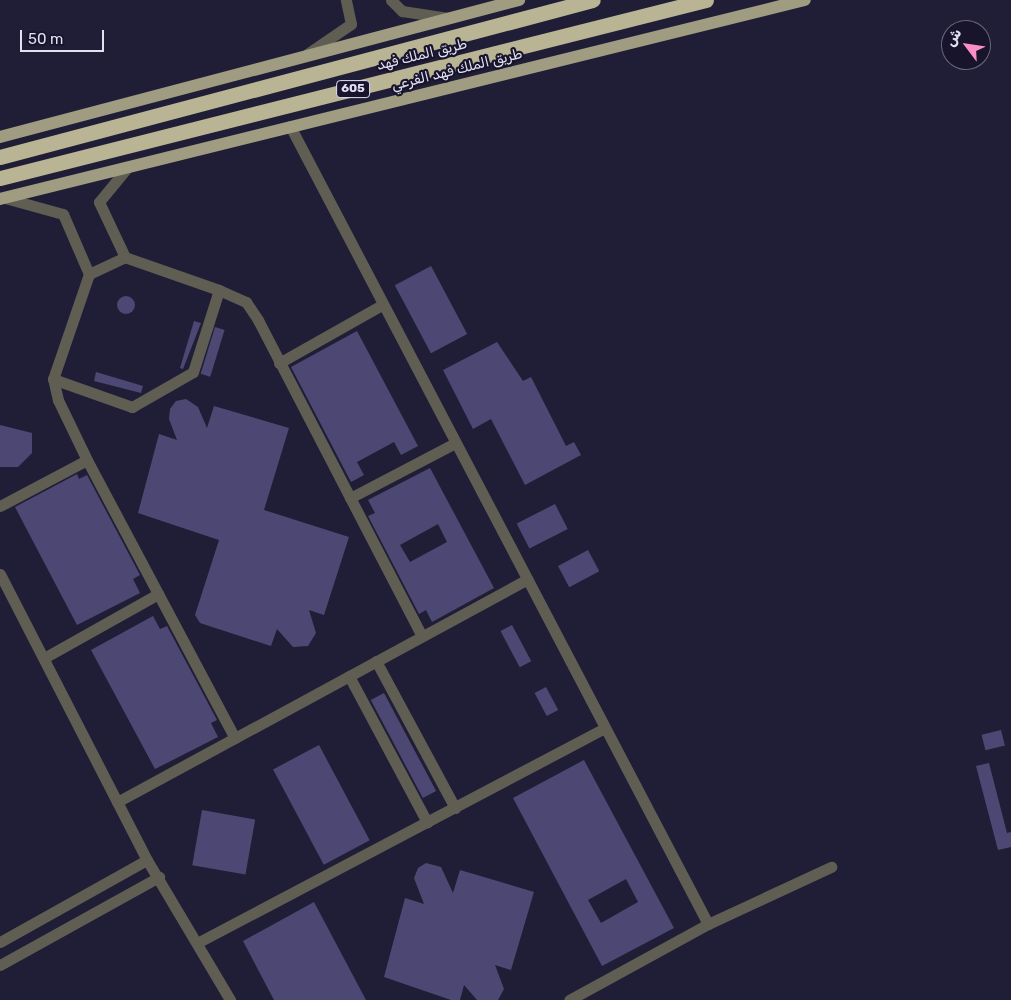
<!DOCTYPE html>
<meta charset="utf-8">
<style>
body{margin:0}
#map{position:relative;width:1011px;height:1000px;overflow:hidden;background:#201e36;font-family:Rubik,"Noto Naskh Arabic",sans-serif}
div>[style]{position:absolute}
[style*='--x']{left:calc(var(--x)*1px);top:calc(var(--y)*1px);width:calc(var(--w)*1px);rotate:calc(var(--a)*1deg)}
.building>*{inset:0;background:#4c4873;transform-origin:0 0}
.round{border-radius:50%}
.minor>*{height:11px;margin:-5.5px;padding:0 5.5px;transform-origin:5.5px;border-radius:5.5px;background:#605e52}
.major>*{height:12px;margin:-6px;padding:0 6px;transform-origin:6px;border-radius:6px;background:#a09c81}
.highway>*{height:15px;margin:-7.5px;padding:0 7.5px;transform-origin:7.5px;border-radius:7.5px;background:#b9b493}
span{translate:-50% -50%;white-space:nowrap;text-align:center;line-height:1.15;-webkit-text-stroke:4.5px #17142c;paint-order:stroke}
.shield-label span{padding:1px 4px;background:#17142c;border:1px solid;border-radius:4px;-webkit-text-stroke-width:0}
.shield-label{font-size:12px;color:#e2e1f2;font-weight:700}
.street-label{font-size:14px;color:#e2e1f2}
.north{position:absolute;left:941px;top:20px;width:50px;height:50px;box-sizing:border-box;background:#17142c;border:1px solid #68667b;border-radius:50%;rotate:301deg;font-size:14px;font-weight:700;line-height:20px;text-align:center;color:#e2e1f2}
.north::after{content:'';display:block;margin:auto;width:18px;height:22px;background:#fa8fc7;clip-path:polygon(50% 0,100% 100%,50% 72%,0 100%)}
.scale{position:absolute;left:20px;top:30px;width:84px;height:22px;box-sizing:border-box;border:2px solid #e2e1f2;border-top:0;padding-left:6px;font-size:15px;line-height:18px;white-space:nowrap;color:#e2e1f2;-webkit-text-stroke:4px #17142c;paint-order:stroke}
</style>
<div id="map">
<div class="building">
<i style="left:431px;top:266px;width:77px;height:41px;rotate:62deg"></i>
<i class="round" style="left:117px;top:296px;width:18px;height:18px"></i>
<i style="clip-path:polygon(194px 321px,201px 323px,183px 369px,180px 368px)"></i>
<i style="left:215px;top:327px;width:10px;height:49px;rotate:17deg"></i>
<i style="clip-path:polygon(357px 331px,418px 446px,401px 455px,394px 442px,357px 462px,364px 475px,351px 482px,291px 367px)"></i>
<i style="clip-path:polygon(497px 342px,523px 381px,531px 377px,566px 446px,574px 442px,581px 455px,525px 485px,491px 419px,473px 429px,443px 370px)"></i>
<i style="clip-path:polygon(96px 372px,143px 386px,141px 393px,94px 381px)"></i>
<i style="clip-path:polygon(186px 399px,198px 407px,207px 428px,214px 406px,289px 428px,264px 510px,349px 537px,324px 615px,309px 610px,316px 633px,308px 646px,293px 647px,277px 629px,271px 646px,200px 623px,195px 615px,219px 540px,138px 513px,159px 434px,177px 440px,169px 419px,170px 409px,176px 401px)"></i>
<i style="clip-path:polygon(0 425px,32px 433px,32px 453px,18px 467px,0 467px)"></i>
<i style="clip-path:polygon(evenodd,430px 468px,494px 588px,432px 622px,426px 610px,419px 614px,368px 516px,375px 513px,368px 500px,430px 468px,438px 524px,447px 542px,410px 562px,400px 545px,438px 524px)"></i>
<i style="clip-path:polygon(77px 474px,79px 479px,87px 475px,140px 575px,133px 579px,140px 593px,77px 625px,15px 507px)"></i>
<i style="left:555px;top:504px;width:28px;height:43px;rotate:63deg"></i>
<i style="left:588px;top:550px;width:24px;height:34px;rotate:62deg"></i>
<i style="clip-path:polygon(153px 616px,160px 629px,167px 626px,217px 720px,211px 723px,218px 737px,155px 769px,91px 650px)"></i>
<i style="left:512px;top:625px;width:41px;height:13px;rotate:62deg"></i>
<i style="left:546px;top:687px;width:26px;height:13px;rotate:62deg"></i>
<i style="left:384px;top:693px;width:111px;height:15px;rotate:62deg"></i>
<i style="left:1001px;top:730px;width:16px;height:20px;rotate:76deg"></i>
<i style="left:319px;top:745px;width:108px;height:52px;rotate:62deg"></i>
<i style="clip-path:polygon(evenodd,584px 760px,674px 928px,602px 966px,513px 798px,584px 760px,626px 879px,638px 902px,601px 923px,588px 900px,626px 879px)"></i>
<i style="clip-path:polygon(989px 763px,1007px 833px,1011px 832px,1011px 847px,998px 850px,976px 766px)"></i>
<i style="left:202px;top:810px;width:54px;height:56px;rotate:10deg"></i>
<i style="clip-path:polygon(426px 863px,441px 867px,453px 893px,460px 870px,534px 892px,511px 970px,495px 965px,504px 989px,498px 1000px,477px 1000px,464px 985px,460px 1000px,451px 1000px,384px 977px,405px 898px,424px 904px,414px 878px,418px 868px)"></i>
<i style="clip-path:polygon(314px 902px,366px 1000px,274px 1000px,243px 941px)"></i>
</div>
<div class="minor">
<i style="--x:391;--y:0;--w:16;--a:45"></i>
<i style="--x:402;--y:11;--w:48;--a:8.5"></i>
<i style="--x:307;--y:54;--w:53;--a:-34.3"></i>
<i style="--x:351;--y:24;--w:25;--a:-102"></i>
<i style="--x:290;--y:126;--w:901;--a:62.35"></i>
<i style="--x:708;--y:924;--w:158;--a:151.3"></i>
<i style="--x:5;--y:198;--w:60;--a:15.4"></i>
<i style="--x:63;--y:214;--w:65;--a:66.6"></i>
<i style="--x:89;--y:274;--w:111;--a:108.9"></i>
<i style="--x:53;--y:379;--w:84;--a:19.5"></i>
<i style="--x:132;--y:407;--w:70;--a:-29.8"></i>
<i style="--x:193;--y:372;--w:86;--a:-72.4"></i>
<i style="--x:219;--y:290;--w:100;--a:-160.7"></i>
<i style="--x:125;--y:257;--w:61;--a:-115.3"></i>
<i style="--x:99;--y:202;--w:44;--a:-50.5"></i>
<i style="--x:89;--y:274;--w:40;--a:-25"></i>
<i style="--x:219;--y:290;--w:30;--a:24"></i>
<i style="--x:246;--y:302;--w:22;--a:56"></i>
<i style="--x:258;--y:320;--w:356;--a:62.6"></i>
<i style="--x:279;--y:363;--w:118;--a:-29.4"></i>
<i style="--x:87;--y:460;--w:315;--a:62"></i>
<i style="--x:350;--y:498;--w:119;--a:-27.6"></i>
<i style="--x:0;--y:506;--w:98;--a:-27.9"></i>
<i style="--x:87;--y:460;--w:67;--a:-115.8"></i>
<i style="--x:58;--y:400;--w:22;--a:-103"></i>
<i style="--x:0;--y:574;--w:322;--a:62.8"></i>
<i style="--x:147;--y:860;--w:163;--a:59.3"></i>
<i style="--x:44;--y:658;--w:131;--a:-29.3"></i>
<i style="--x:376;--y:661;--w:167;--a:61.7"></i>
<i style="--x:349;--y:676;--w:166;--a:61.9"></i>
<i style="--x:117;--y:802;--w:467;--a:-28.5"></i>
<i style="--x:708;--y:924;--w:136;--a:-24.9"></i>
<i style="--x:0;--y:942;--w:168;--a:-29.2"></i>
<i style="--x:197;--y:943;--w:461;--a:-27.8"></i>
<i style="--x:0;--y:965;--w:182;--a:-29"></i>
</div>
<div class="major">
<i style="--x:0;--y:137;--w:537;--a:-14.79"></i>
<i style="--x:0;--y:199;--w:829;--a:-13.89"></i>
</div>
<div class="highway">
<i style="--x:0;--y:157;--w:613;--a:-14.83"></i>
<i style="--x:0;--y:178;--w:728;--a:-14.15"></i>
</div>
<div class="shield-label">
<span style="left:353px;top:89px">605</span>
</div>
<div class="street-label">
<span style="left:422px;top:55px;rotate:-14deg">طريق الملك فهد</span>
<span style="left:457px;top:70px;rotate:-14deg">طريق الملك فهد الفرعي</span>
</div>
<div class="north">ش</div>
<div class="scale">50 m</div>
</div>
